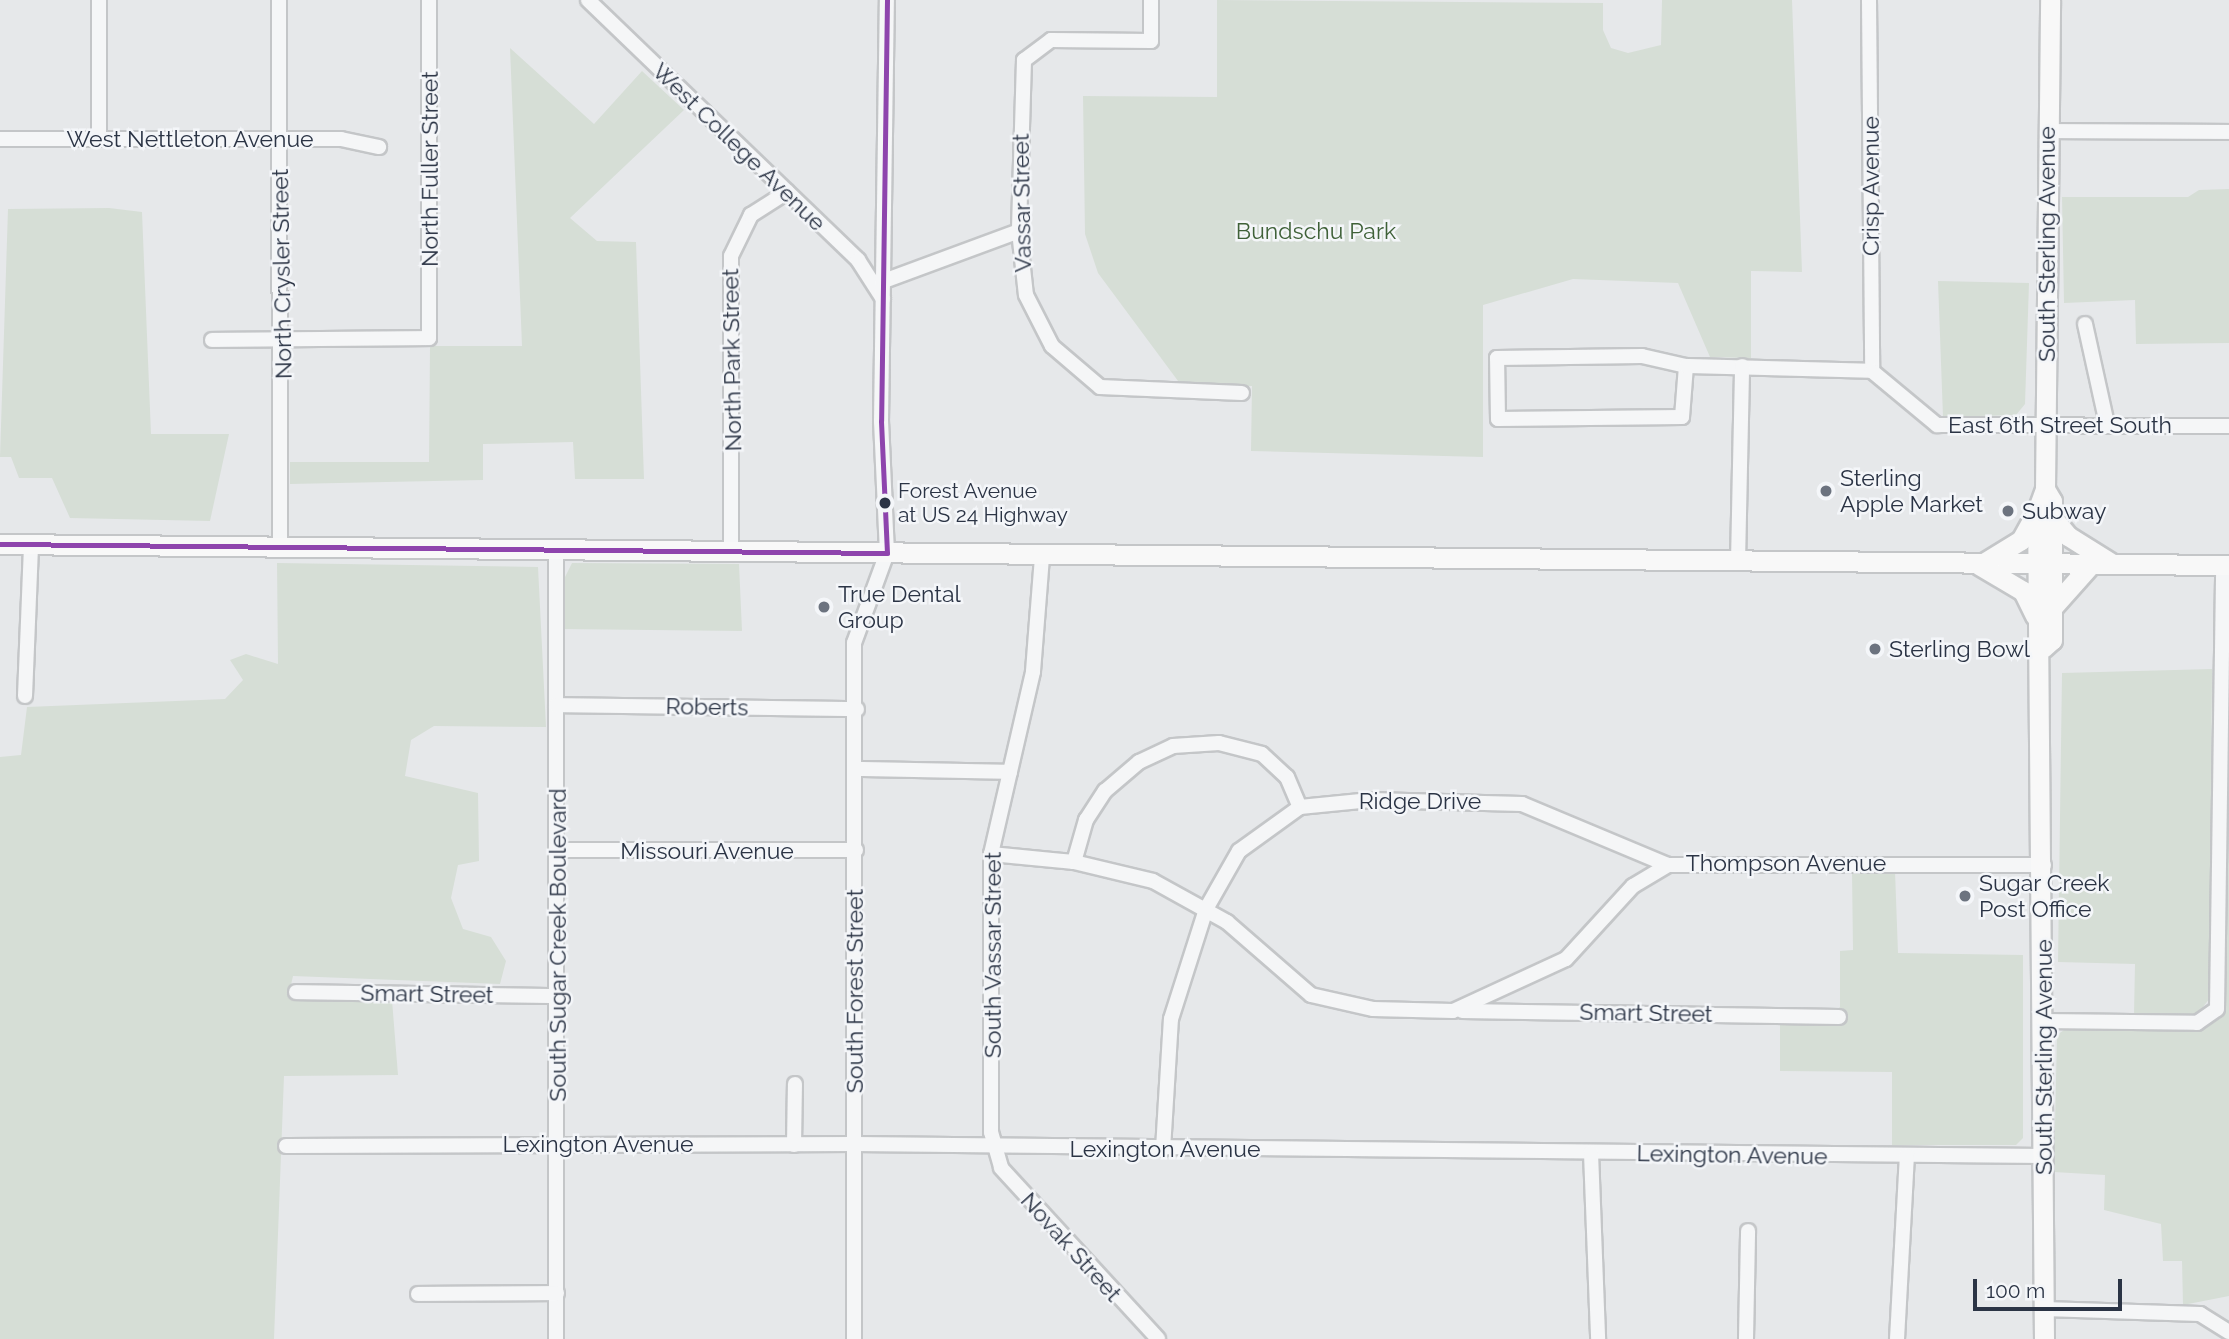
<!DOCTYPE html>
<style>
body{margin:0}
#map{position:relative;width:2229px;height:1339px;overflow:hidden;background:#e6e8ea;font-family:Raleway,sans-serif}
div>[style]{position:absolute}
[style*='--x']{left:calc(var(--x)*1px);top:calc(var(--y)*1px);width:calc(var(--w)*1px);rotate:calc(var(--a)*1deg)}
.green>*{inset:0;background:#d6ded6}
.roads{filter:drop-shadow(2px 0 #c4c6c8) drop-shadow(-2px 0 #c4c6c8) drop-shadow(0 2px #c4c6c8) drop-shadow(0 -2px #c4c6c8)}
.minor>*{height:14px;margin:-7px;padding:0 7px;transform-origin:7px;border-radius:7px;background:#f5f6f7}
.major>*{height:19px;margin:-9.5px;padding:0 9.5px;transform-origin:9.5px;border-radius:9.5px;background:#f8f8f8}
.bus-1>*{height:5px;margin:-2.5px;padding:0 2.5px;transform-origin:2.5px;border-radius:2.5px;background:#8e44ad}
.dots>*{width:19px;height:19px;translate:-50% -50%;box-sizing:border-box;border:4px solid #f4f6f9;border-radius:50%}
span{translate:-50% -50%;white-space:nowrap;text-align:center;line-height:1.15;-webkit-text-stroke:5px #f4f6f9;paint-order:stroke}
.bus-label{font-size:21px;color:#2b3445}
.left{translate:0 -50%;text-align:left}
.street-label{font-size:23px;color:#2b3445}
.park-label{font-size:23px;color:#3f6138}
.poi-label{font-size:23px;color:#2b3445}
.scale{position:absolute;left:1973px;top:1279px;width:149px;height:32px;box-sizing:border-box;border:4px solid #2b3445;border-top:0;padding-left:9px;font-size:21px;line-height:24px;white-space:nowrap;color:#2b3445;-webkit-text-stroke:5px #f4f6f9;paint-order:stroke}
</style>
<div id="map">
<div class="green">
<i style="clip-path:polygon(1217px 0,1603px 3px,1603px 30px,1611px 48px,1628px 53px,1661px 45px,1662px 0,1792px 0,1802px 272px,1751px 271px,1751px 358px,1710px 357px,1678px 283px,1573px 279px,1483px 305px,1483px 457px,1251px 451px,1252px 386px,1181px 385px,1098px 273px,1085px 234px,1083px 96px,1217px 97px)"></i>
<i style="clip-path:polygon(510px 48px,594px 124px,642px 71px,684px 110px,570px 218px,597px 241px,636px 242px,644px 479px,575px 479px,573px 442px,483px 444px,483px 480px,290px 484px,290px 462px,429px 462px,430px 346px,522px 346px)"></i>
<i style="clip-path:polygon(2229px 189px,2229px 343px,2136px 344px,2135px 300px,2064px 303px,2062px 197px,2188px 197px,2199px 190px)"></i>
<i style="clip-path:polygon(109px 208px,142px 212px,151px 434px,229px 434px,210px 521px,70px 518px,52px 478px,19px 478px,11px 457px,0 457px,8px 209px)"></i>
<i style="clip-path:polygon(1938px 281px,2029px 283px,2025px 404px,2016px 415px,1943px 417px)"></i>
<i style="clip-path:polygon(277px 563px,538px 567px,546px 727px,434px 726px,411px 740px,405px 776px,478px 793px,479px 861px,458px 865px,451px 898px,463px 929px,491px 937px,506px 961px,500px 984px,293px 976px,288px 998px,392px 1000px,398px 1075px,284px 1076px,274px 1339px,0 1339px,0 757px,21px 755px,27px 707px,225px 699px,243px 680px,230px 660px,246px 654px,278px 664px)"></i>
<i style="clip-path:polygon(572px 563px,739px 564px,742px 631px,560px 629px,563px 581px)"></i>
<i style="clip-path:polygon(2229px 580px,2229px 1296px,2183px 1305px,2182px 1261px,2163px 1261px,2161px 1224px,2104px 1210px,2105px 1175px,2054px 1172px,2057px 1035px,2064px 1030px,2199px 1031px,2224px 1006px)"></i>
<i style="clip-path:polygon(2212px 669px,2210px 998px,2196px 1016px,2134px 1014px,2135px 964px,2058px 962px,2062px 673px)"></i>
<i style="clip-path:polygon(1895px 871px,1898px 953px,2023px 955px,2023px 1138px,2016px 1145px,1892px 1145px,1892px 1072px,1780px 1071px,1780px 1024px,1824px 1023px,1840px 1007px,1840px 951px,1853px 950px,1852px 872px)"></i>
</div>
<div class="roads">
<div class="minor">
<i style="--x:99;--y:0;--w:139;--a:90"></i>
<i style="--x:279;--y:0;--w:548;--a:89.9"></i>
<i style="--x:588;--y:0;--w:375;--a:43.9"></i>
<i style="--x:858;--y:260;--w:46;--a:57.3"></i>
<i style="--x:1151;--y:0;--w:41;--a:90"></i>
<i style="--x:1151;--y:41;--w:100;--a:-179.4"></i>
<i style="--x:1051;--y:40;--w:34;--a:143"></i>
<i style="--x:1024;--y:60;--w:171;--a:91.7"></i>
<i style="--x:1019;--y:231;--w:64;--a:83.8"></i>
<i style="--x:1026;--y:295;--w:57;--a:63"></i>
<i style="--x:1052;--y:346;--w:63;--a:40.5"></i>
<i style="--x:1100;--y:387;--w:142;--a:2.4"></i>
<i style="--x:1869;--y:0;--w:371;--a:89.5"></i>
<i style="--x:2048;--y:131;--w:181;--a:0.3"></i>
<i style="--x:0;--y:139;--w:341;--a:0"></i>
<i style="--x:341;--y:139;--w:39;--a:12"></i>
<i style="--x:884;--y:281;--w:144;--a:-20.3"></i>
<i style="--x:2085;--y:324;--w:102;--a:77.6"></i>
<i style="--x:212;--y:340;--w:217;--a:-0.5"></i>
<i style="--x:429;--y:338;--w:338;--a:-90"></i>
<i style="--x:1642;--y:356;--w:45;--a:12.8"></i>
<i style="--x:1686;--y:366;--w:51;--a:94.5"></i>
<i style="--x:1682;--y:417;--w:184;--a:179.4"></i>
<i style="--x:1498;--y:419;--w:61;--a:-90.9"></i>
<i style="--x:1497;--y:358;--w:145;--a:-0.8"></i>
<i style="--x:1686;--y:366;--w:186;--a:1.5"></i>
<i style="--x:1872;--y:371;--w:85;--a:39.7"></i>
<i style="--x:1937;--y:425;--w:292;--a:0.2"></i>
<i style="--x:556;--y:551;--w:788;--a:90"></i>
<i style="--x:731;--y:552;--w:296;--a:-90"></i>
<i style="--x:731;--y:256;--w:46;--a:-64"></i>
<i style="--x:751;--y:215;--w:43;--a:-32.6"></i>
<i style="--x:1042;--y:557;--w:115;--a:94.5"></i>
<i style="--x:1033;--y:672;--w:187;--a:103"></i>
<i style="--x:991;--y:854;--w:278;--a:90"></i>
<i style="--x:991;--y:1132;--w:37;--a:74"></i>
<i style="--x:1001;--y:1168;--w:232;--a:47.4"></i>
<i style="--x:1738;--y:562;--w:196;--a:-88.8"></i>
<i style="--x:25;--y:696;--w:151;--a:-87.7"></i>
<i style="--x:556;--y:705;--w:301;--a:0.8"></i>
<i style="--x:857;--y:769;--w:153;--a:1.1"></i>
<i style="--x:558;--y:850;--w:298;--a:0"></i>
<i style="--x:991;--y:854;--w:83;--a:5.5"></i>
<i style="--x:1074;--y:862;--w:81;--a:13.5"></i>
<i style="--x:1153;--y:881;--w:85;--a:29"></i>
<i style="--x:1227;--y:922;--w:111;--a:41"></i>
<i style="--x:1311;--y:995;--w:64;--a:12.7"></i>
<i style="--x:1373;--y:1009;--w:80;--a:1.4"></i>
<i style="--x:1453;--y:1011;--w:124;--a:-24.7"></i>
<i style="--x:1566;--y:959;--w:99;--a:-47.5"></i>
<i style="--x:1633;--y:886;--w:41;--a:-31"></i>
<i style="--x:1668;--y:865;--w:376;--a:0"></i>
<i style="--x:1074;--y:862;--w:44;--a:-74.1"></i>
<i style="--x:1086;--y:820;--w:35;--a:-57"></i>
<i style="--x:1105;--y:791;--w:45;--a:-40.5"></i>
<i style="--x:1139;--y:762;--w:38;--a:-25"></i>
<i style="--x:1173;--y:746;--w:46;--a:-3.7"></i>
<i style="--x:1219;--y:743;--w:44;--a:14.3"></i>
<i style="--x:1262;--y:754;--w:34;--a:43"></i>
<i style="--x:1287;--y:777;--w:33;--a:67"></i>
<i style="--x:296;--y:992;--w:262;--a:0.9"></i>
<i style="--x:1462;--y:1011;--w:377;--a:0.9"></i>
<i style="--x:2044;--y:1021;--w:153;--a:0.7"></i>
<i style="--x:2197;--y:1023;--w:24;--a:-35"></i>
<i style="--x:2217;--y:1009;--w:444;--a:-89.2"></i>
<i style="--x:794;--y:1145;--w:61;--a:-89.1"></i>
<i style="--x:286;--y:1146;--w:569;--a:-0.2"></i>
<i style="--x:855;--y:1144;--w:1189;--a:0.58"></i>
<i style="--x:1163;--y:1149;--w:130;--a:-86.5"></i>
<i style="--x:1171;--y:1019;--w:115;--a:-72.3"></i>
<i style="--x:1206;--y:909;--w:67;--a:-60.4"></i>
<i style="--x:1239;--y:851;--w:75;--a:-35.8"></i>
<i style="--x:1300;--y:807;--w:71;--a:-5.6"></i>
<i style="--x:1371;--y:800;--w:151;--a:1.5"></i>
<i style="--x:1522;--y:804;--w:158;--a:22.7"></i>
<i style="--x:1591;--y:1153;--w:186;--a:87.8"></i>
<i style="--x:418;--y:1294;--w:139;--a:-0.4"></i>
<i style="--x:2044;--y:1309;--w:156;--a:1.8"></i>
<i style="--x:2200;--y:1314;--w:34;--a:32"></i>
<i style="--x:854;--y:1339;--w:696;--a:-90"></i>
<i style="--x:854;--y:643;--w:96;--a:-69.9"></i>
<i style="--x:887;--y:553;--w:132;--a:-92.6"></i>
<i style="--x:881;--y:421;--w:421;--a:-89.2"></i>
<i style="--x:1746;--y:1339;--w:108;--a:-88.9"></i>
<i style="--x:1897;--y:1339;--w:184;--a:-86.9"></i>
</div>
<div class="major">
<i style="--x:2052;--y:517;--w:25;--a:50"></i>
<i style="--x:2068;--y:536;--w:51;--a:32.1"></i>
<i style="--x:0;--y:544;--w:2229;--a:0.54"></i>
<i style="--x:1985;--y:562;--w:42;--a:-31.4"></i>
<i style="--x:2021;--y:540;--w:29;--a:-61"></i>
<i style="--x:1979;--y:565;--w:51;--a:30.6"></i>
<i style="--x:2023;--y:591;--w:28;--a:64"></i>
<i style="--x:2052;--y:608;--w:59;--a:-48.4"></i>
<i style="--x:2043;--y:648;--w:12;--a:-42"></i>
<i style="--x:2052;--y:640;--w:139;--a:-90"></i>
<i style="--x:2052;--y:501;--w:14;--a:-120"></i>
<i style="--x:2044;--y:1339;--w:828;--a:-90.48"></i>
<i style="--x:2037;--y:511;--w:23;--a:-70"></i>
<i style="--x:2045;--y:489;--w:489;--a:-89.4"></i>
</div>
</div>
<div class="bus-1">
<i style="--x:887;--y:0;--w:421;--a:90.8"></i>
<i style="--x:881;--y:421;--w:132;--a:87.4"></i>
<i style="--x:0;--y:544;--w:887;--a:0.58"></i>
</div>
<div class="dots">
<i style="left:1826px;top:491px;background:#6c737f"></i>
<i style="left:885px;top:503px;background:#2b3445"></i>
<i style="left:2008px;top:511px;background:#6c737f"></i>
<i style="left:824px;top:607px;background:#6c737f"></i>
<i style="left:1875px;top:649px;background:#6c737f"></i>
<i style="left:1965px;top:896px;background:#6c737f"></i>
</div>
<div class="bus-label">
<span class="left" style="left:898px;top:503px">Forest Avenue<br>at US 24 Highway</span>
</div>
<div class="street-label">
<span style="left:190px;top:139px">West Nettleton Avenue</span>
<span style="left:739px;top:147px;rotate:44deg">West College Avenue</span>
<span style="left:430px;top:169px;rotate:-90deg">North Fuller Street</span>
<span style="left:1871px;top:186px;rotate:-90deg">Crisp Avenue</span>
<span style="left:1022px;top:203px;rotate:-91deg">Vassar Street</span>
<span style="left:2047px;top:244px;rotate:-90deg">South Sterling Avenue</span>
<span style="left:282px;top:274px;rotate:-91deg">North Crysler Street</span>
<span style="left:732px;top:360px;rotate:-91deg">North Park Street</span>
<span style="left:2060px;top:425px">East 6th Street South</span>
<span style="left:707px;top:707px;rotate:1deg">Roberts</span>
<span style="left:1420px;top:801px">Ridge Drive</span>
<span style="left:707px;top:851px">Missouri Avenue</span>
<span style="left:1786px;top:863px">Thompson Avenue</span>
<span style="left:558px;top:945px;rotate:-90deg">South Sugar Creek Boulevard</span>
<span style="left:993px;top:955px;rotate:-90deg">South Vassar Street</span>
<span style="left:855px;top:991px;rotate:-90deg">South Forest Street</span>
<span style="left:427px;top:994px;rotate:1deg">Smart Street</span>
<span style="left:1646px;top:1013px;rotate:1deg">Smart Street</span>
<span style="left:2044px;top:1057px;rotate:-90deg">South Sterling Avenue</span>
<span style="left:598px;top:1144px">Lexington Avenue</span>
<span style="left:1165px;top:1149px">Lexington Avenue</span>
<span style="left:1732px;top:1155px;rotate:1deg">Lexington Avenue</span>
<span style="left:1071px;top:1247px;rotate:48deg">Novak Street</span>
</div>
<div class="park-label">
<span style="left:1316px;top:231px">Bundschu Park</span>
</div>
<div class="poi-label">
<span class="left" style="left:1840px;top:491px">Sterling<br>Apple Market</span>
<span class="left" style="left:2022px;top:511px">Subway</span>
<span class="left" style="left:838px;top:607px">True Dental<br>Group</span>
<span class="left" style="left:1889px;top:649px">Sterling Bowl</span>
<span class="left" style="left:1979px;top:896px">Sugar Creek<br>Post Office</span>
</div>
<div class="scale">100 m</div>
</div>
